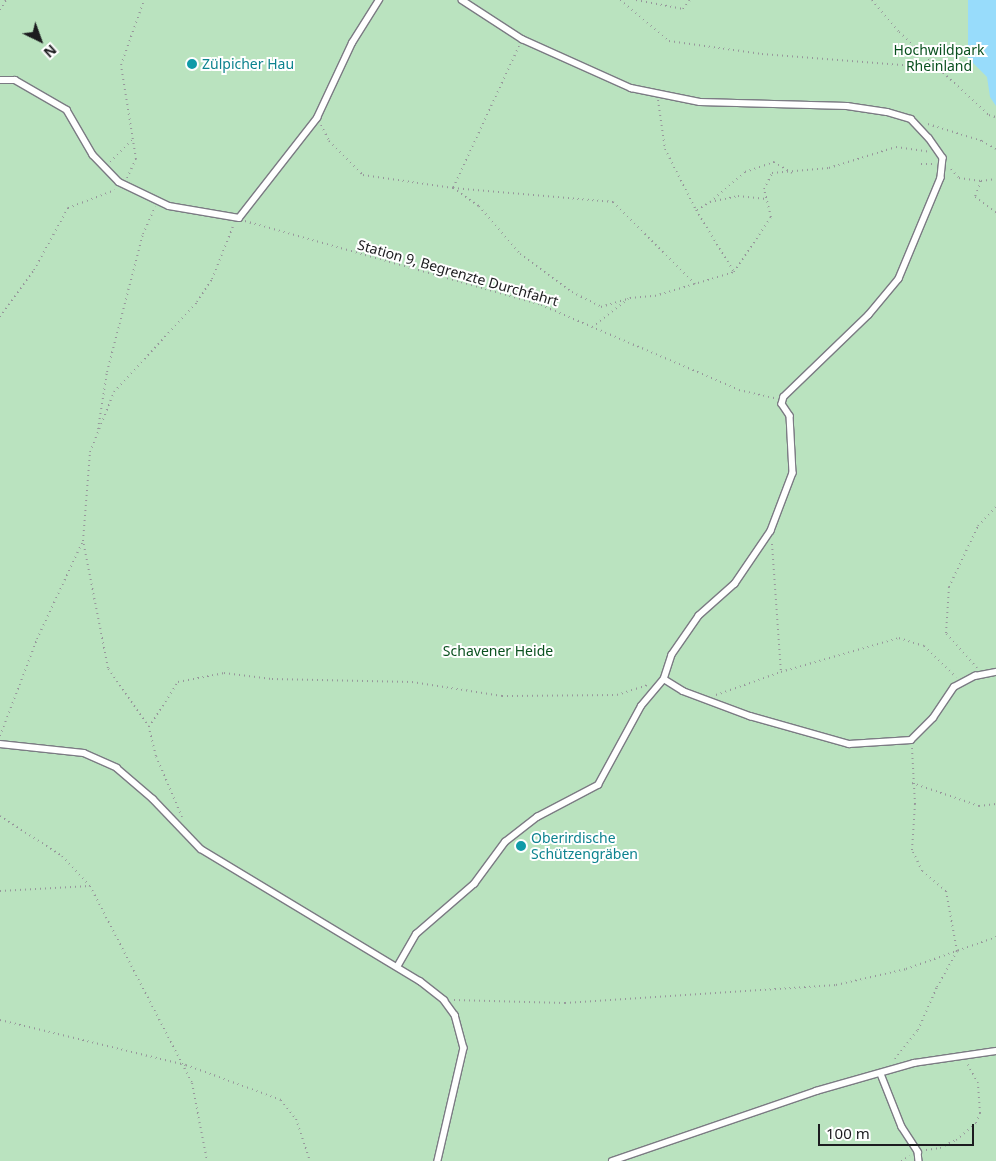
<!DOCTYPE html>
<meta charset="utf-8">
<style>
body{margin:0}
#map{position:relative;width:996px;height:1161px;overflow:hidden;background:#fbfbff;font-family:"Noto Sans",sans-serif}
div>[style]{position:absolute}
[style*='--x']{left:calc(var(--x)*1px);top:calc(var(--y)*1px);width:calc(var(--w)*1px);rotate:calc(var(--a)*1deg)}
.green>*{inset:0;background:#bae3bf;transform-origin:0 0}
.water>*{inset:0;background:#98dcfb}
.path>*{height:2px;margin-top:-1px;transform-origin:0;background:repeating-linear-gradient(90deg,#97979b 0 1px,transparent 0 5px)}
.roads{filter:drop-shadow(1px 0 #7b7b83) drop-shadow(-1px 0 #7b7b83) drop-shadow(0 1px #7b7b83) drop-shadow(0 -1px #7b7b83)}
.service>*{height:5.5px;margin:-2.75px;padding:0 2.75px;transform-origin:2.75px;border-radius:2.75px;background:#fff}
.dots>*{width:14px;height:14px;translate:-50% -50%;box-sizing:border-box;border:2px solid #fff;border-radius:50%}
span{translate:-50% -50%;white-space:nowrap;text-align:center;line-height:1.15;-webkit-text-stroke:4px #fff;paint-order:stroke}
.park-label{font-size:14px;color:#0a511f}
.culture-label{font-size:14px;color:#0d838f}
.left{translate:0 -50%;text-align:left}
.street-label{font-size:14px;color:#1c1c1f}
.north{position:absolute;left:15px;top:15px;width:50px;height:50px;-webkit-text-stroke:4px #fff;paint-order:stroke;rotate:138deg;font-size:14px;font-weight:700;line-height:20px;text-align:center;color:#1c1c1f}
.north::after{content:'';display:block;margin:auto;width:18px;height:22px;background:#1c1c1f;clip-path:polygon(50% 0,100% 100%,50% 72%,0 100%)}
.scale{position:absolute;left:818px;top:1124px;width:156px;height:22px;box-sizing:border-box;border:2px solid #1c1c1f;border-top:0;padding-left:6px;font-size:15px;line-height:18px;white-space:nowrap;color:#1c1c1f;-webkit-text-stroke:4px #fff;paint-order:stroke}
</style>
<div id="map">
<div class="green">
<i style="left:0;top:0;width:996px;height:1161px"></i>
</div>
<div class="water">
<i style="clip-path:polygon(968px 0,996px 0,996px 106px,990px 97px,987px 77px,968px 58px)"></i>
</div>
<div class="path">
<i style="--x:620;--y:0;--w:64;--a:39.9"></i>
<i style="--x:669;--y:41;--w:94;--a:8"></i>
<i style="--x:762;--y:54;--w:178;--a:4.5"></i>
<i style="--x:636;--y:0;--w:48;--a:10.8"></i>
<i style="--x:683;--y:9;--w:11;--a:-52"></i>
<i style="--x:872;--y:0;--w:42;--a:49.8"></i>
<i style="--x:899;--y:32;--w:122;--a:42.7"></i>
<i style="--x:989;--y:115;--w:7;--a:16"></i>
<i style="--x:0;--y:10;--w:12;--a:-59"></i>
<i style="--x:519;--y:46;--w:157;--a:114.9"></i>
<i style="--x:453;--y:188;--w:161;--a:5"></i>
<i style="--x:613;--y:202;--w:116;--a:45"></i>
<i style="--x:658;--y:100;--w:49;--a:81.9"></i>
<i style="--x:665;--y:149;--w:68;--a:63.1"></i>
<i style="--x:696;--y:210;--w:73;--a:58.5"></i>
<i style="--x:928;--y:124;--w:57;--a:17.5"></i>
<i style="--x:982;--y:141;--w:16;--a:30"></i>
<i style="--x:321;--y:125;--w:18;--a:63"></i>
<i style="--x:329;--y:141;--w:48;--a:45"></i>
<i style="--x:363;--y:175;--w:91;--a:8.2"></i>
<i style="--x:453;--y:188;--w:32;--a:35"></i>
<i style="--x:479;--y:206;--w:63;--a:49.5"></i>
<i style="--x:520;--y:254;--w:64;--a:36.2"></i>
<i style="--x:572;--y:292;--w:33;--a:27"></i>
<i style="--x:601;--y:307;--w:30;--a:-17"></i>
<i style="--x:630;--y:298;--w:25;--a:-5"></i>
<i style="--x:655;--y:296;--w:83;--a:-16.9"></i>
<i style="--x:734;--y:272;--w:66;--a:-56.1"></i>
<i style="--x:771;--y:217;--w:29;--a:-104"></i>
<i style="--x:764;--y:189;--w:18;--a:-63"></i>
<i style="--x:772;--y:173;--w:57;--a:-5"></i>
<i style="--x:829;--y:168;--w:70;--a:-17.4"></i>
<i style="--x:896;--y:147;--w:34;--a:8"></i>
<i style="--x:110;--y:162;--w:33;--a:-45"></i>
<i style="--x:921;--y:164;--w:14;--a:0"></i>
<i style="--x:951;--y:169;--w:12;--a:48"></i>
<i style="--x:959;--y:178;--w:22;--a:8"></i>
<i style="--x:981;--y:181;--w:15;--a:-8"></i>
<i style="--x:127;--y:178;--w:21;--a:-65"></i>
<i style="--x:136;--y:159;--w:95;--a:-99.1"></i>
<i style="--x:121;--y:65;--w:69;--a:-70.5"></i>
<i style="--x:981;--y:181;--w:17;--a:111"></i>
<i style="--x:975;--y:197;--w:26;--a:37"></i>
<i style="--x:710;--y:202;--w:46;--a:-40.6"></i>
<i style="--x:745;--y:172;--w:31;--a:-19"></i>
<i style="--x:774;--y:162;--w:21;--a:31"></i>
<i style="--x:697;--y:210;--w:15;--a:-32"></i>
<i style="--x:710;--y:202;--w:29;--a:-12"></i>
<i style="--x:738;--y:196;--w:28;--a:6"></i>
<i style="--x:245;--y:221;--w:308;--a:15.8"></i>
<i style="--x:541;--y:305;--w:215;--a:23.2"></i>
<i style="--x:739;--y:390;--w:37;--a:13"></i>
<i style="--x:0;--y:317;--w:58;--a:-54.1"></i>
<i style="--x:34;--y:270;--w:71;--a:-61.3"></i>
<i style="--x:68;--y:208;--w:50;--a:-21"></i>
<i style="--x:592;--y:327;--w:46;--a:-37.9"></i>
<i style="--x:98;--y:429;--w:58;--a:-81"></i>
<i style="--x:107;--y:372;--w:143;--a:-75.4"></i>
<i style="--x:143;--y:234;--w:30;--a:-66"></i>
<i style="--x:772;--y:544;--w:128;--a:86"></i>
<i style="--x:977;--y:668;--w:47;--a:-131.5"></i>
<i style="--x:946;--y:633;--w:46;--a:-86.3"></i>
<i style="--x:949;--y:587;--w:68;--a:-64.6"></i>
<i style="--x:978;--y:526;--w:26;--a:-47"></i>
<i style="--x:716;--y:695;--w:69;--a:-19.5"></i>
<i style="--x:781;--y:672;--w:123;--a:-16.1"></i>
<i style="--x:899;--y:638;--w:26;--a:18"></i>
<i style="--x:924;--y:646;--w:45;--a:44.1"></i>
<i style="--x:149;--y:727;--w:72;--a:-124.8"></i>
<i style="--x:108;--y:668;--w:129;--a:-101.1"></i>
<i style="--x:83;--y:541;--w:89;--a:-85.5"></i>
<i style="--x:90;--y:452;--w:65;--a:-68.2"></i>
<i style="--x:114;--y:392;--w:122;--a:-47.3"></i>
<i style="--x:197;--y:302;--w:27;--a:-57"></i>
<i style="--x:212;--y:279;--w:59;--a:-68.2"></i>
<i style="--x:0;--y:736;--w:104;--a:-69.1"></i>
<i style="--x:37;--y:639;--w:108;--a:-64.9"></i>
<i style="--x:912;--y:783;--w:71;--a:18.9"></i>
<i style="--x:979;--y:806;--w:17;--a:-7"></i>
<i style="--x:0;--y:816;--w:74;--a:32.8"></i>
<i style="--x:62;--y:856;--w:41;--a:47"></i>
<i style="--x:90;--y:886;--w:222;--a:62.6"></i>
<i style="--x:192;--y:1083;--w:79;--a:79.1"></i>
<i style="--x:182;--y:817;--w:66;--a:-113.1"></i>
<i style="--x:156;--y:756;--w:30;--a:-104"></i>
<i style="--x:149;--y:727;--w:54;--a:-57.2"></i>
<i style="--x:178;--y:682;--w:47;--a:-11.1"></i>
<i style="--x:224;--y:673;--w:48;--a:7.1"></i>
<i style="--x:272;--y:679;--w:140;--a:1.2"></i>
<i style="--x:412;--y:682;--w:91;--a:8.8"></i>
<i style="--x:502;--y:696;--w:115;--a:-0.5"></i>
<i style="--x:617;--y:695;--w:33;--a:-18"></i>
<i style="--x:0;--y:891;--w:90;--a:-3.2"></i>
<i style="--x:454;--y:1000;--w:111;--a:1.5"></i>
<i style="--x:565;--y:1003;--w:272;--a:-3.8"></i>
<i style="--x:836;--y:985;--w:72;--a:-12.9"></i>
<i style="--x:906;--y:969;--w:96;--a:-19.6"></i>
<i style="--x:0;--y:1020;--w:191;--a:13.6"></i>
<i style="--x:186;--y:1065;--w:101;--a:20.2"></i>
<i style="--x:281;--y:1100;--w:24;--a:52"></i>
<i style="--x:296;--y:1119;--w:44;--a:71.6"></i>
<i style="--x:895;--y:1059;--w:37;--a:-52"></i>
<i style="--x:918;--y:1030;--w:47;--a:-66.2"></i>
<i style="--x:937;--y:987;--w:41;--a:-60.9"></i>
<i style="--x:957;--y:951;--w:61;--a:-100.4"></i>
<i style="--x:946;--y:891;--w:31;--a:-140"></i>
<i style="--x:922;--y:871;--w:23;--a:-115"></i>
<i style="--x:912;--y:850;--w:46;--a:-86.3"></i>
<i style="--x:915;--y:804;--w:56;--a:-93.1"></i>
<i style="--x:926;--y:1150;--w:14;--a:-8"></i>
<i style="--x:940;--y:1148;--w:18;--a:-27"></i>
<i style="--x:956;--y:1140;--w:26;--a:-40"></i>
<i style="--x:976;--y:1123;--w:11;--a:-68"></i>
<i style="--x:980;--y:1113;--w:30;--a:-94"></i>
<i style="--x:978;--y:1083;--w:23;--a:-119"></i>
<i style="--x:901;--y:1161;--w:10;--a:-29"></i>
</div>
<div class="roads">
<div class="service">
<i style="--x:462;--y:0;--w:72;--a:33"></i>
<i style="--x:522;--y:39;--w:120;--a:24.2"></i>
<i style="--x:631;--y:88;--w:70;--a:11.5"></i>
<i style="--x:700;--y:102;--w:147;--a:1.6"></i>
<i style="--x:847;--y:106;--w:40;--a:8.5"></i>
<i style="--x:887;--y:112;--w:25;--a:16"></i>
<i style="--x:911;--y:119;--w:26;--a:47"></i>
<i style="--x:929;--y:138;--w:24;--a:55"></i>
<i style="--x:943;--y:158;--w:20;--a:96"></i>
<i style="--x:941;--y:178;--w:109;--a:112.6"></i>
<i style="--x:899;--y:279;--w:47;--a:129.8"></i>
<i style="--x:869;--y:315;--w:118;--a:136"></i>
<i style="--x:784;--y:397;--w:7;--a:106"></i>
<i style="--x:782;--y:404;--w:14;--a:56"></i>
<i style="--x:790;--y:416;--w:57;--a:87"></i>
<i style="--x:793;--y:473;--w:62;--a:110.8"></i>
<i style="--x:771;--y:531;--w:64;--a:124.2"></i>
<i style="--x:735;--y:584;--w:48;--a:138.4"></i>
<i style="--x:699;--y:616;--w:47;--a:124.7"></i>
<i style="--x:672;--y:655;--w:25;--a:108"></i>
<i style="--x:664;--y:679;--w:22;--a:32"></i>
<i style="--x:683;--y:691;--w:72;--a:20.5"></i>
<i style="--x:750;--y:716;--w:103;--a:15.8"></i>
<i style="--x:849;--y:744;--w:62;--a:-3.7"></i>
<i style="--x:911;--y:740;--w:31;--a:-45"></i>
<i style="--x:933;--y:718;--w:37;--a:-56"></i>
<i style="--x:954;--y:687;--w:24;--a:-28"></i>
<i style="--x:975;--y:676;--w:21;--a:-11"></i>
<i style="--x:0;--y:80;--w:15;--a:0"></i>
<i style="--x:15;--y:80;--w:60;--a:30"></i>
<i style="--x:67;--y:110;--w:52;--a:60"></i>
<i style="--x:93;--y:155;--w:37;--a:46"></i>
<i style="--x:119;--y:182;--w:55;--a:25.6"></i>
<i style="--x:169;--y:206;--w:71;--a:9.7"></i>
<i style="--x:239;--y:218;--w:127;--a:-52"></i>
<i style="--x:317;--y:118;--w:83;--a:-65"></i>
<i style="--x:352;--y:43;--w:51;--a:-57.9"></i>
<i style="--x:0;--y:744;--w:84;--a:6.1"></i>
<i style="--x:84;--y:753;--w:36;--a:24"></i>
<i style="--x:117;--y:768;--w:48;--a:40.7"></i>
<i style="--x:153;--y:799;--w:69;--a:46.2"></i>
<i style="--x:201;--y:849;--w:256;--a:31.1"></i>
<i style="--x:420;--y:981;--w:31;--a:38"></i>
<i style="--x:444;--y:1000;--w:19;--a:54"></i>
<i style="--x:455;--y:1015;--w:34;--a:75"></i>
<i style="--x:464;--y:1048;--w:116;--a:103"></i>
<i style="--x:397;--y:967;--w:38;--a:-60"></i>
<i style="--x:416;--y:934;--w:77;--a:-40.8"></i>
<i style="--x:474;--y:884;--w:52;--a:-53.6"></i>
<i style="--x:505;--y:842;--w:41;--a:-38"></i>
<i style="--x:537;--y:817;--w:69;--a:-27.7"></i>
<i style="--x:598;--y:785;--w:90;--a:-61.4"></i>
<i style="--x:641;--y:706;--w:35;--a:-50"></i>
<i style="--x:881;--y:1074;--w:57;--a:68.4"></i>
<i style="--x:902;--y:1127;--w:30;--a:57"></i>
<i style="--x:918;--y:1152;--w:9;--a:84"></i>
<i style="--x:612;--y:1161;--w:216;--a:-18.9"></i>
<i style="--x:816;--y:1091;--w:102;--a:-15.9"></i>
<i style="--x:914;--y:1063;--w:83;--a:-8.3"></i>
</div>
</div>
<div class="dots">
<i style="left:192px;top:64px;background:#0f9aa8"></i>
<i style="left:521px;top:846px;background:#0f9aa8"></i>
</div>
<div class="park-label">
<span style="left:939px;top:58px">Hochwildpark<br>Rheinland</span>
<span style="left:498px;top:651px">Schavener Heide</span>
</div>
<div class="culture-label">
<span class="left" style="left:202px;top:64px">Zülpicher Hau</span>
<span class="left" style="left:531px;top:846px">Oberirdische<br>Schützengräben</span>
</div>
<div class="street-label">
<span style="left:458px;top:273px;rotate:16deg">Station 9, Begrenzte Durchfahrt</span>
</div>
<div class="north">N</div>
<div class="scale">100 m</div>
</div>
